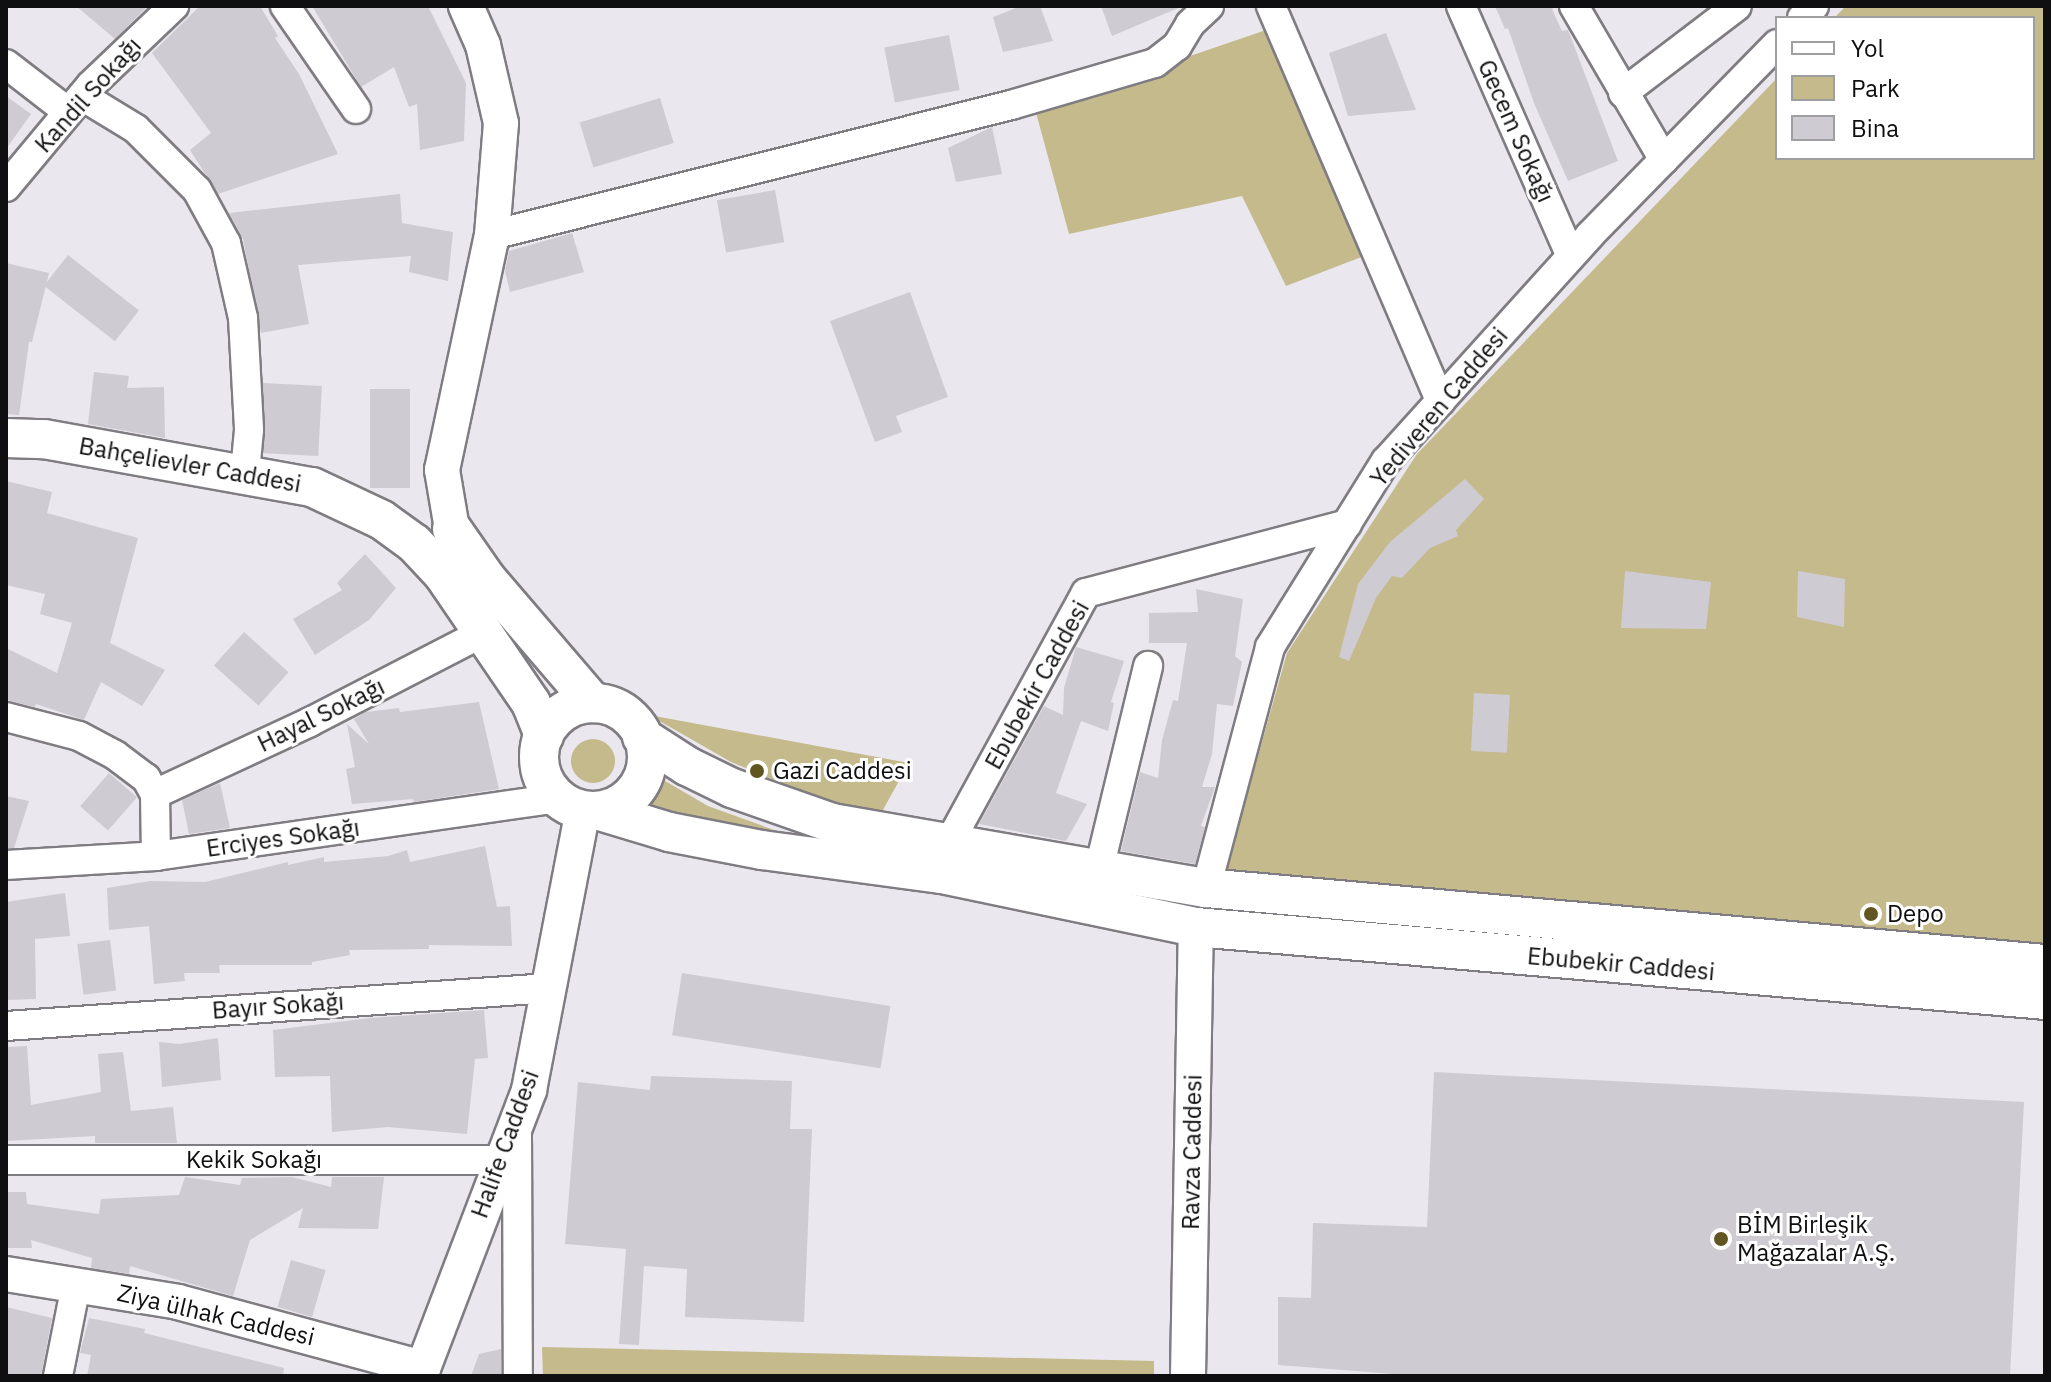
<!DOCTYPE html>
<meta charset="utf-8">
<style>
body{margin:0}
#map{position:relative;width:2051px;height:1382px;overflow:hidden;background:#eae7ee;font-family:"IBM Plex Sans",sans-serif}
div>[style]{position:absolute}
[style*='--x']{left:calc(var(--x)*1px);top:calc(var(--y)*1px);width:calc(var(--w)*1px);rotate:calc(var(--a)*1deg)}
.green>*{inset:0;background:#c4ba8b}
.round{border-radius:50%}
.building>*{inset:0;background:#cfcbd2;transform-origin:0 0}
.roads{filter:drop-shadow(2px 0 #7f7c82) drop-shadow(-2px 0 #7f7c82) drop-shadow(0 2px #7f7c82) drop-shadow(0 -2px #7f7c82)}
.minor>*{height:28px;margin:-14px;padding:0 14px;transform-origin:14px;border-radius:14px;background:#fff}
.tertiary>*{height:34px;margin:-17px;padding:0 17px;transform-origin:17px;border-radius:17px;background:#fff}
.secondary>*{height:38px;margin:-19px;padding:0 19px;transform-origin:19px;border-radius:19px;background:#fff}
.secondary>.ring{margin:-19px;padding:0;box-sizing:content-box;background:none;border:38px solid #fff;border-radius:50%}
.dots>*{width:22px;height:22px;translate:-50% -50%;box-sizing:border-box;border:4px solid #fff;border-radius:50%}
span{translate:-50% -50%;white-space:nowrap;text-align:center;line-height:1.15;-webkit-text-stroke:6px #fff;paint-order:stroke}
.street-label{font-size:24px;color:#0f0e10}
.poi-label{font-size:24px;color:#0f0e10}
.left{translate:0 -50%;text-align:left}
.frame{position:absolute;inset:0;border:8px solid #0f0e10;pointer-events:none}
.legend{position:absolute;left:1775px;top:16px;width:260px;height:144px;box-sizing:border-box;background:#fff;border:2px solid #9f9f9f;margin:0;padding:10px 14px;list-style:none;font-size:24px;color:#0f0e10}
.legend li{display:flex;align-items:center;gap:16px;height:40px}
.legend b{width:40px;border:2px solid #9f9f9f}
</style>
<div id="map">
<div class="green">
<i style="clip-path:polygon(1846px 6px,2045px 6px,2045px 947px,1226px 870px,1287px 653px,1417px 454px,1777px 78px,1777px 158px,2033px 158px,2033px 18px,1834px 18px)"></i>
<i style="clip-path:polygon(1269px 29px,1364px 256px,1286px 286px,1242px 196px,1069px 234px,1035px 109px)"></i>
<i style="clip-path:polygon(649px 715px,909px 763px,879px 817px,811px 795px,731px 762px)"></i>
<i class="round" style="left:571px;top:739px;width:44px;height:44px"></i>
<i style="clip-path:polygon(653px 774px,708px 806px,796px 838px,631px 813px)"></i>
<i style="clip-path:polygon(542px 1347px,1154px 1361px,1154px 1376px,543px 1376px)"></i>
</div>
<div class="building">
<i style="clip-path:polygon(76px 6px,148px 6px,115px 39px)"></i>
<i style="clip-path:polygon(200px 6px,260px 6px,278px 36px,275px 38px,299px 74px,338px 154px,218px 194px,190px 150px,211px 133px,152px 53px)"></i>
<i style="clip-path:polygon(312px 6px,428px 6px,466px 83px,464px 141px,420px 150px,417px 104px,409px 107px,394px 67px,361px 87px)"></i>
<i style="clip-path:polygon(1021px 6px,1040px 6px,1053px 41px,1003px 52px,993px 17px)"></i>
<i style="clip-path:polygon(1101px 6px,1183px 6px,1112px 36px)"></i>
<i style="clip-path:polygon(1495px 6px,1557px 6px,1552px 9px,1562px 31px,1568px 30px,1618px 161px,1568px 181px,1534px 103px,1508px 28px,1505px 29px)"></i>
<i style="clip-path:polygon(1386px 33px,1416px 110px,1348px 116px,1329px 53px)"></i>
<i style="left:949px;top:35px;width:56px;height:66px;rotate:79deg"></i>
<i style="clip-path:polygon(6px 96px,31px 114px,6px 149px)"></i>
<i style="left:660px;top:98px;width:47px;height:84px;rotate:73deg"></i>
<i style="clip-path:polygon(992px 127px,1002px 174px,956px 182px,948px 148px)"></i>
<i style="left:775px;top:190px;width:53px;height:59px;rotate:80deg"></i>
<i style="clip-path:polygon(400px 194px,402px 223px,453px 232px,448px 281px,409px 272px,411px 256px,298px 265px,309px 324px,261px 333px,243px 239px,229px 213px)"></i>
<i style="clip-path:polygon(572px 233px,584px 272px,510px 292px,505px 271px,509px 251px)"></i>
<i style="left:68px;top:255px;width:90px;height:39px;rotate:38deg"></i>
<i style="clip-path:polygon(6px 263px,49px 273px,32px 342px,29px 342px,19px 415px,6px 414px)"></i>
<i style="clip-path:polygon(910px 292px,948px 397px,896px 416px,902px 432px,875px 442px,830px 321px)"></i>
<i style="clip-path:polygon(94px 372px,129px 376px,127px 388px,164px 387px,165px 438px,88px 424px)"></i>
<i style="left:263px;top:383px;width:59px;height:70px;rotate:3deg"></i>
<i style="left:370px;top:389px;width:40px;height:99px"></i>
<i style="clip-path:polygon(1465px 479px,1484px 499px,1456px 530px,1458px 536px,1430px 548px,1402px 578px,1392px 576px,1376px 598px,1349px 661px,1339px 657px,1358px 584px,1390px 542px)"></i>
<i style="clip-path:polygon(6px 481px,52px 492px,47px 513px,138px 538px,110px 643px,165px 670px,142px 706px,101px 682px,84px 720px,36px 704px,35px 707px,6px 700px,6px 648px,57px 673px,72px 623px,40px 614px,45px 594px,6px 585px)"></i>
<i style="clip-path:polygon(365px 554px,396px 588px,369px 620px,315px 655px,293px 619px,342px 590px,337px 583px)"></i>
<i style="clip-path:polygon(1625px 571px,1711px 582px,1706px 629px,1621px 628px)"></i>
<i style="clip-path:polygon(1798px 571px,1845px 579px,1844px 627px,1797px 617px)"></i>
<i style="clip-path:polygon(1196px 589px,1243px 599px,1235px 656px,1242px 662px,1233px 706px,1217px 704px,1212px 754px,1202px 787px,1215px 787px,1201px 826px,1205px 827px,1195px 864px,1121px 851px,1140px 772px,1158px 778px,1162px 740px,1173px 700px,1178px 701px,1187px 643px,1149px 643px,1149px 613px,1198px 612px)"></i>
<i style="left:244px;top:632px;width:60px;height:45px;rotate:42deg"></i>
<i style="clip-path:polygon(1076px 647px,1124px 661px,1111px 702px,1114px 703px,1108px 731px,1081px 721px,1056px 793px,1087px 804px,1066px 841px,979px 824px,1044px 706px,1063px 715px,1064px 688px)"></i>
<i style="left:1474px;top:693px;width:36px;height:58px;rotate:3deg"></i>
<i style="clip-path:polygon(479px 702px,499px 789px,414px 802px,413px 799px,352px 804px,346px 769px,355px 767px,347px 724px,369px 744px,354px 719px,366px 712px,399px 708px,400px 712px)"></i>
<i style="left:109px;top:773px;width:37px;height:44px;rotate:41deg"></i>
<i style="clip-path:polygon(220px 783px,230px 828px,189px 834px,182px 800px)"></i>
<i style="clip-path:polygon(6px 796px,29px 801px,14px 848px,6px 848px)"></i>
<i style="clip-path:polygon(485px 846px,497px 907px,510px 906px,512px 946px,429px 945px,429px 949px,349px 950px,350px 955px,312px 962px,312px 965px,219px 965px,220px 973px,184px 973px,185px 981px,154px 984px,149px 926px,109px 930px,107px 888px,150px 881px,205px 882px,288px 862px,288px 865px,324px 857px,324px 862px,388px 856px,407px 850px,410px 862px)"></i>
<i style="clip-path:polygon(65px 893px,70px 936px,35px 939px,36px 999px,6px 1000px,6px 902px)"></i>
<i style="left:110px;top:940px;width:51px;height:33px;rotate:83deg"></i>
<i style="left:682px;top:973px;width:211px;height:63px;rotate:9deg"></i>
<i style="clip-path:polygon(484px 1010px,488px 1058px,475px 1059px,467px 1134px,388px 1127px,332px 1132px,330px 1076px,275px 1077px,273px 1030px,370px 1018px)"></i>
<i style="clip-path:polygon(218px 1038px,221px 1080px,162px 1087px,159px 1042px,180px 1044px)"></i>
<i style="clip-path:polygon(27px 1046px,31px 1105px,101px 1092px,98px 1054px,123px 1052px,131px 1111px,173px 1107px,177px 1143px,95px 1143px,95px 1136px,6px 1141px,6px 1047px)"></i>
<i style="clip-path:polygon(1434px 1072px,2024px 1102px,2010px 1376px,1419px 1376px,1278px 1365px,1278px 1297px,1311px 1298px,1313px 1223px,1427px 1227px)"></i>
<i style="clip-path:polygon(651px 1076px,792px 1081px,790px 1129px,812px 1129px,804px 1322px,685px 1317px,687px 1269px,644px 1266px,639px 1345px,619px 1344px,626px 1249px,565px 1244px,578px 1082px,650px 1090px)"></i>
<i style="clip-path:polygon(185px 1177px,240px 1185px,242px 1178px,292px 1177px,331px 1187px,332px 1177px,384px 1177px,378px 1229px,298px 1228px,303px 1208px,250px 1240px,233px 1296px,130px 1266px,129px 1274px,91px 1268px,92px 1258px,31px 1240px,32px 1248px,6px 1248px,6px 1192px,26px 1192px,27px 1204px,99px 1214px,101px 1199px,179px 1195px)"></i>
<i style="left:291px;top:1260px;width:36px;height:49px;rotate:16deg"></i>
<i style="clip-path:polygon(6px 1307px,52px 1318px,41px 1376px,6px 1376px)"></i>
<i style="clip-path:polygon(89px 1318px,145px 1329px,144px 1333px,284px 1368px,283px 1376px,87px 1376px,91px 1355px,80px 1353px)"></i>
<i style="clip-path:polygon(501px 1349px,501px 1376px,471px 1376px,479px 1354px)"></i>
</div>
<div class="roads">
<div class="minor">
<i style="--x:285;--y:6;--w:125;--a:55.4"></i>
<i style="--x:1271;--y:6;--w:430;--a:66.8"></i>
<i style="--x:1461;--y:6;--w:273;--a:66.3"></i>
<i style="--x:1574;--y:6;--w:178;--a:59.7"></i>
<i style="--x:1802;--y:18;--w:17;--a:-45"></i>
<i style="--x:6;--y:64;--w:78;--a:37.7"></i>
<i style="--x:1623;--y:93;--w:143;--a:-37.3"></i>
<i style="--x:82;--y:96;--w:63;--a:31.4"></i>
<i style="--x:136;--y:129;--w:86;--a:45"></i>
<i style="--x:197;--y:190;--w:60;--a:61.3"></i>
<i style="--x:226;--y:243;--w:77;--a:77.2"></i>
<i style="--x:243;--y:318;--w:112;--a:86.9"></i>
<i style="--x:249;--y:430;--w:42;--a:95.4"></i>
<i style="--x:6;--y:187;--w:133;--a:-50.2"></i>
<i style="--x:91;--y:85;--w:115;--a:-43.6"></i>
<i style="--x:492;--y:235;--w:535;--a:-14.06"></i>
<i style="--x:1011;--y:105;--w:150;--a:-16.3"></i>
<i style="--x:1155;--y:63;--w:28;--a:-38"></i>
<i style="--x:1177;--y:46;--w:26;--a:-59"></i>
<i style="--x:1190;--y:24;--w:26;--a:-43"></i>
<i style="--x:6;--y:717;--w:75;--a:14.6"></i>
<i style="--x:79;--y:736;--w:41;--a:27.8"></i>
<i style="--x:115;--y:755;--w:39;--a:37"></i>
<i style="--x:146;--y:778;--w:18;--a:61"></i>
<i style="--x:155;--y:794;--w:62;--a:89.1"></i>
<i style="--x:155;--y:794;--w:171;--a:-24.9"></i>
<i style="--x:310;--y:722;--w:196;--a:-27.3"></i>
<i style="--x:949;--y:843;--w:285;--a:-61.3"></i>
<i style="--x:1086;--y:593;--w:270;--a:-14.8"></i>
<i style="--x:6;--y:865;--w:150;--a:-3.4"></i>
<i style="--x:156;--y:856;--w:406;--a:-8.2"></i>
<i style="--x:1099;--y:869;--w:209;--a:-76.4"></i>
<i style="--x:1206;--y:888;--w:249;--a:-75.1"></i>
<i style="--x:1270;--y:647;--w:219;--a:-58.1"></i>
<i style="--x:1386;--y:461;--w:304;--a:-47.9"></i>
<i style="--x:1590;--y:235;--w:267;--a:-45.6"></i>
<i style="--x:6;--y:1026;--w:545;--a:-4"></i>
<i style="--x:517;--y:1133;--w:243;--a:89.8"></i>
<i style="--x:6;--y:1160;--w:495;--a:0"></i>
<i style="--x:58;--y:1376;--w:93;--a:-78.8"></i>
</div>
<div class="tertiary">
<i style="--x:452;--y:529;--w:60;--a:-99.6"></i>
<i style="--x:442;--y:470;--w:240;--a:-78"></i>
<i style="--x:492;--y:235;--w:112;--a:-85.4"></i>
<i style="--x:501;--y:123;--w:80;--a:-103"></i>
<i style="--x:483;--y:45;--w:43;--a:-113.6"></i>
<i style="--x:6;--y:1274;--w:174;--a:9.2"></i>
<i style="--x:178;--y:1302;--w:254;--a:15.1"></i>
<i style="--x:420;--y:1376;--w:306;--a:-69.1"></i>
<i style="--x:529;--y:1090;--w:285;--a:-79.1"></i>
<i style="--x:1188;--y:1376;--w:449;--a:-89"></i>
</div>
<div class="secondary">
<i style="--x:6;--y:438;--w:38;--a:2"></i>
<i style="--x:44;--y:439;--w:272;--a:10.2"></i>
<i style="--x:312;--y:487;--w:77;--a:25.2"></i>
<i style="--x:382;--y:520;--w:39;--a:36"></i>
<i style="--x:414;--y:543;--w:42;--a:46.9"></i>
<i style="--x:443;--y:574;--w:156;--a:55.7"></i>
<i style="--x:531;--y:703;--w:35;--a:68"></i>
<i style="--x:452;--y:529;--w:60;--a:55.2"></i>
<i style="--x:486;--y:578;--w:165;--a:49.4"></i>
<i class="ring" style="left:539px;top:703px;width:70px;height:70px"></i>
<i style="--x:642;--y:737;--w:54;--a:32.8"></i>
<i style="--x:687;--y:766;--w:50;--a:26.1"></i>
<i style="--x:732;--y:788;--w:106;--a:19.3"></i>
<i style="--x:832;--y:823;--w:380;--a:9.9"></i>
<i style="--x:1206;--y:888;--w:842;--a:5.18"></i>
<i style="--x:600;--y:811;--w:72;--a:16.9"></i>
<i style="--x:669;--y:832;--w:95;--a:11"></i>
<i style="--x:762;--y:850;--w:182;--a:7.6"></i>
<i style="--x:942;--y:874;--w:259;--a:11.8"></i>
<i style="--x:1196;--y:927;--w:852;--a:4.91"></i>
</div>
</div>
<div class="dots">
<i style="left:757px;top:771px;background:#615622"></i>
<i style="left:1871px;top:914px;background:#615622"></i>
<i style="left:1721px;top:1239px;background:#615622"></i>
</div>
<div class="street-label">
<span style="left:88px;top:95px;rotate:-48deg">Kandil Sokağı</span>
<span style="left:1516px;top:131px;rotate:66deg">Gecem Sokağı</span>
<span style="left:1439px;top:407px;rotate:-50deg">Yediveren Caddesi</span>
<span style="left:190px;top:465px;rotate:10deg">Bahçelievler Caddesi</span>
<span style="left:1037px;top:685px;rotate:-61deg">Ebubekir Caddesi</span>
<span style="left:321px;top:715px;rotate:-26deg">Hayal Sokağı</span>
<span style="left:283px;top:838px;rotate:-8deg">Erciyes Sokağı</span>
<span style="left:1621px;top:964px;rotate:5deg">Ebubekir Caddesi</span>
<span style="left:278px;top:1006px;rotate:-4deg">Bayır Sokağı</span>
<span style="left:505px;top:1144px;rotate:-70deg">Halife Caddesi</span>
<span style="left:1192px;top:1152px;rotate:-89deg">Ravza Caddesi</span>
<span style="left:254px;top:1160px">Kekik Sokağı</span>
<span style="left:216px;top:1315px;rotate:13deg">Ziya ülhak Caddesi</span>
</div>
<div class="poi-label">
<span class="left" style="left:773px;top:771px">Gazi Caddesi</span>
<span class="left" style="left:1887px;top:914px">Depo</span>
<span class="left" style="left:1737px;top:1239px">BİM Birleşik<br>Mağazalar A.Ş.</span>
</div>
<div class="frame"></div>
<ul class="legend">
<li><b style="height:10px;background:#fff"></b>Yol</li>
<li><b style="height:22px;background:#c4ba8b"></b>Park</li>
<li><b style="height:22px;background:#cfcbd2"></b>Bina</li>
</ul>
</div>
